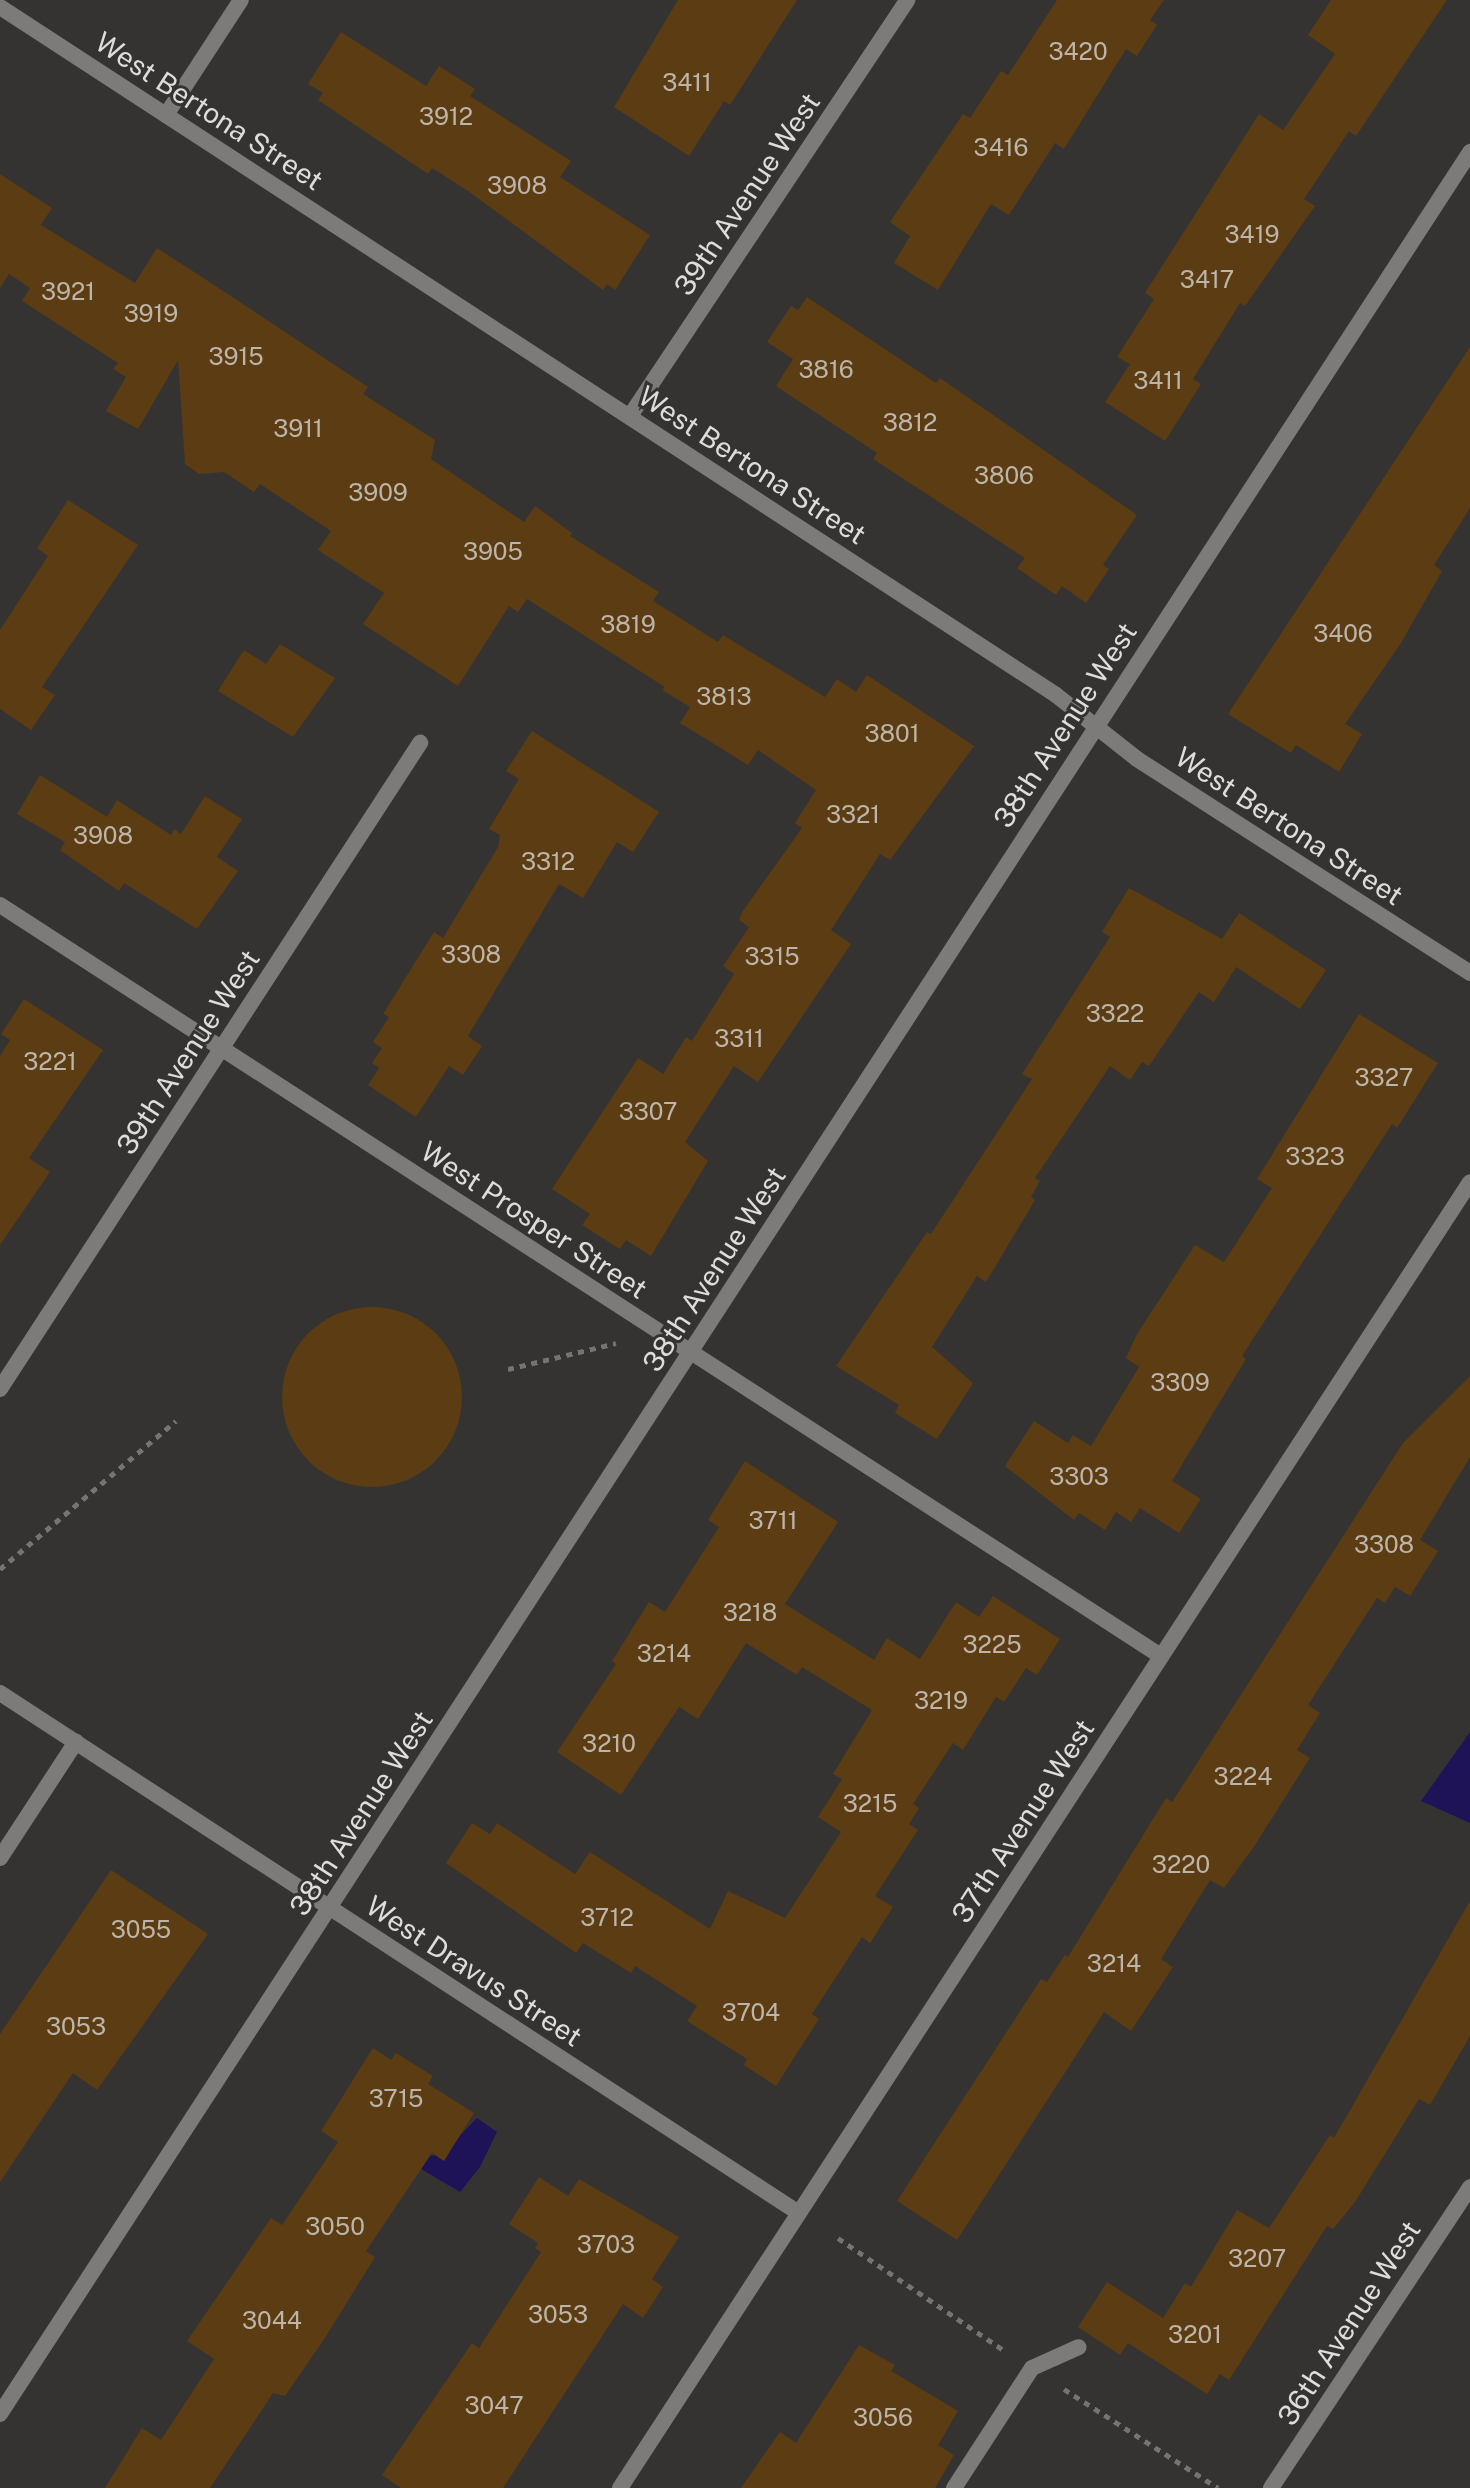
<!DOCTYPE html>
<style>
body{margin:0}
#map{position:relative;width:1470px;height:2488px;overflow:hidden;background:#353331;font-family:"Public Sans",sans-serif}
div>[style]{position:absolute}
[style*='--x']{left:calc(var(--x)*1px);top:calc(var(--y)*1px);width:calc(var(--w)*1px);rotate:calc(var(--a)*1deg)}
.water>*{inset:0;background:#1f1358}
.building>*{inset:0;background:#5b3c13}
.round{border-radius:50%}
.path>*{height:5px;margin-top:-2.5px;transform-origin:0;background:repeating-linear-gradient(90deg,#767472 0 6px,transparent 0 12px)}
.lane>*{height:16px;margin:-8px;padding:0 8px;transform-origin:8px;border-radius:8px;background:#7d7b7a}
.street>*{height:16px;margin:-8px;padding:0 8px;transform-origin:8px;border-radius:8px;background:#7d7b7a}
span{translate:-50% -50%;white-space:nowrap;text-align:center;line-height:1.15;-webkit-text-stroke:6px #353331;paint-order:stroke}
.number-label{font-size:24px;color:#bdb5a9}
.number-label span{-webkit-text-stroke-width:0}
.street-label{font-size:28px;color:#dedddb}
</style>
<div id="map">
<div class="water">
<i style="clip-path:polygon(1470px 1732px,1470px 1823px,1421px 1801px)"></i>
<i style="clip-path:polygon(477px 2118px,497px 2132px,480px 2167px,460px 2192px,421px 2169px,427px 2156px,441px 2155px)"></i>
</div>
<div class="building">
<i style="clip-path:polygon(678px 0,797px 0,730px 105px,724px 101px,689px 156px,614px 107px)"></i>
<i style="clip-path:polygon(1057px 0,1164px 0,1150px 20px,1157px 25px,1137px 56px,1126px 49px,1064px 149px,1055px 143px,1009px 215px,991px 204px,938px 290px,894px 263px,910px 236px,890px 222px,963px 114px,970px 118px,1001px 71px,1008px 75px)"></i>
<i style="clip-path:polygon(1331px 0,1447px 0,1356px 136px,1349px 131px,1304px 199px,1315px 206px,1245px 306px,1240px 303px,1193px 379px,1201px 384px,1165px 441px,1105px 402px,1130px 364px,1117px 357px,1154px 299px,1145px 293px,1259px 114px,1283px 130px,1335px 54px,1308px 35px)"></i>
<i style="clip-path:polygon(341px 32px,426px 86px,439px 66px,475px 89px,470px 96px,571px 161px,560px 177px,650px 235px,615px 290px,607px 284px,603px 290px,468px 191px,432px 168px,428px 174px,318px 100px,323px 93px,308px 84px)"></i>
<i style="clip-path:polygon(0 174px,52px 208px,41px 225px,135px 283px,157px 248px,208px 281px,368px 387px,363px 394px,435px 440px,431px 459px,524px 522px,535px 506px,572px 533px,570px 536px,659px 592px,653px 601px,718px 642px,723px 635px,825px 697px,837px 679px,856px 692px,867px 675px,974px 746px,890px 860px,880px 854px,831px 930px,851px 944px,758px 1082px,734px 1066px,685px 1142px,708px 1161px,651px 1256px,626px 1240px,620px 1249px,582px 1225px,590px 1214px,552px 1189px,638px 1058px,663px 1074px,686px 1037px,692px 1041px,734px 974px,723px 966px,749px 927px,739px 920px,742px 912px,802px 828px,795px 823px,816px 790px,758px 750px,748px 765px,680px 723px,690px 707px,662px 690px,665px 687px,527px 599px,518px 612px,509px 606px,458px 686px,363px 624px,384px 593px,318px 550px,331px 531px,260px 484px,254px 492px,224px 472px,199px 474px,185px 464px,178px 360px,138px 429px,106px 411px,126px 377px,113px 369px,118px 363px,22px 301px,30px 288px,9px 274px,0 288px)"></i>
<i style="clip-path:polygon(807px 297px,936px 383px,940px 378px,1137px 515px,1103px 565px,1109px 569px,1086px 603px,1062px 586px,1056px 595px,1017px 568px,1025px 558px,873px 459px,877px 453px,776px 386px,793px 359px,767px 342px,791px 306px,798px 310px)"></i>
<i style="clip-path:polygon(1470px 347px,1470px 508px,1434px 565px,1442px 571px,1401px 643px,1345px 724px,1362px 734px,1339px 772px,1296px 745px,1291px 753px,1228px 714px)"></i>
<i style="clip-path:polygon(68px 500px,138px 545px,42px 687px,55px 695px,31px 730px,0 709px,0 630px,48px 556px,37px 548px)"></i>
<i style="clip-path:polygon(280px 644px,335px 678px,293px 737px,218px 691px,244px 650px,266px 664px)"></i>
<i style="clip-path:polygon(532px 731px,659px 812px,633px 852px,617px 842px,583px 898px,559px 884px,468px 1036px,482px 1046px,463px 1075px,449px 1066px,416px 1117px,368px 1085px,379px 1068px,372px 1063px,382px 1048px,373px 1042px,389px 1017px,383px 1014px,434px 932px,443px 938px,498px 847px,500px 835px,489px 829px,519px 779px,506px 771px)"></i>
<i style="clip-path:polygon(40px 775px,107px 817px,117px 800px,171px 835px,174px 829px,181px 834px,205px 796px,242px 819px,217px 857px,238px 871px,197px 929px,124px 883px,119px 891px,60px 850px,65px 842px,17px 814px)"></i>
<i style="clip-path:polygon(1129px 888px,1222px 939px,1239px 913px,1326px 970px,1300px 1009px,1236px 967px,1214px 1002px,1199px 992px,1149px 1066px,1142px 1062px,1130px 1080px,1110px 1066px,1035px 1178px,1040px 1181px,1031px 1197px,1035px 1200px,986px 1282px,977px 1276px,932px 1347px,973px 1383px,937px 1439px,895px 1413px,899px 1405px,836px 1366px,927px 1232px,931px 1234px,1032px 1079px,1022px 1074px,1110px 937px,1102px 932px)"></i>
<i style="clip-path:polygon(24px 999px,103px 1050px,29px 1158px,50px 1172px,0 1245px,0 1056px,10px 1040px,1px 1034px)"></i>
<i style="clip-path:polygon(1359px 1014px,1438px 1063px,1397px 1128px,1392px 1124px,1242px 1356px,1246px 1359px,1172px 1481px,1201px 1499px,1179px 1533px,1140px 1508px,1131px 1522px,1116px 1512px,1105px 1530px,1079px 1513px,1074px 1520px,1005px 1466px,1034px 1421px,1068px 1443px,1073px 1435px,1091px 1446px,1139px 1367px,1126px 1358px,1137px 1334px,1195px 1245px,1224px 1262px,1272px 1188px,1257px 1179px)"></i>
<i class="round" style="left:282px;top:1307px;width:180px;height:180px"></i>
<i style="clip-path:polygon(1470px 1376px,1470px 1457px,1420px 1540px,1438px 1551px,1410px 1596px,1395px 1587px,1385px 1603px,1377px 1598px,1308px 1705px,1320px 1713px,1297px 1750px,1310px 1758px,1255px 1845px,1224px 1888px,1210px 1880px,1161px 1959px,1173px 1967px,1131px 2031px,1104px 2012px,957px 2240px,897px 2201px,1041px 1979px,1047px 1982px,1065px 1955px,1068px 1957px,1166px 1798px,1172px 1802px,1403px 1443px)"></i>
<i style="clip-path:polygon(745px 1461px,838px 1522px,785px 1604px,874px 1660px,887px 1638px,920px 1659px,956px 1602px,979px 1617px,993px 1596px,1060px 1639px,1037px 1675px,1026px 1668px,1004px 1702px,996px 1697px,963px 1750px,953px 1743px,913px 1804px,919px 1808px,909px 1824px,918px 1830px,875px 1896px,893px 1907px,870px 1943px,862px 1937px,812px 2014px,819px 2019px,776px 2086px,744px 2065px,747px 2059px,687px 2021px,697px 2006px,635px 1966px,631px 1973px,583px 1943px,576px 1953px,446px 1863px,472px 1823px,490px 1834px,497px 1823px,575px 1874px,590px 1852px,710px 1929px,728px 1891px,785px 1918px,841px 1832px,818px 1817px,842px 1779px,833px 1774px,872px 1710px,802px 1667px,797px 1675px,746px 1643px,698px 1719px,679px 1707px,621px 1795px,557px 1752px,616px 1664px,612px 1661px,649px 1602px,665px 1612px,719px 1527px,708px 1520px)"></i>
<i style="clip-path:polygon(111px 1870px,208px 1934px,97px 2090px,73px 2073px,0 2182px,0 2034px)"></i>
<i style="clip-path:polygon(1470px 1901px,1470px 2036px,1430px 2105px,1419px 2099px,1355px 2202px,1333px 2229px,1327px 2226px,1229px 2380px,1220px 2374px,1207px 2394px,1128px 2343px,1120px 2355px,1078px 2327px,1107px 2282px,1163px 2318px,1185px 2283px,1191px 2287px,1237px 2210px,1269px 2228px,1330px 2135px,1334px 2138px)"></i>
<i style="clip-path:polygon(373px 2048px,391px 2060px,396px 2053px,433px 2076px,428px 2084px,474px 2113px,444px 2161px,432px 2153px,366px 2251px,375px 2257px,325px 2338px,285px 2396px,273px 2393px,210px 2488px,105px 2488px,142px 2428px,161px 2440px,214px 2359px,187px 2341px,271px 2218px,282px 2225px,338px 2142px,321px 2131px)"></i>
<i style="clip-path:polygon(539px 2177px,568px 2196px,579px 2179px,679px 2237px,652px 2279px,663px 2287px,643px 2318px,623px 2304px,503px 2488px,401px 2488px,382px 2475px,472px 2343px,479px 2348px,541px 2252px,535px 2248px,538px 2243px,509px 2224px)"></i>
<i style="clip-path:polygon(859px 2345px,895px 2365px,891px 2371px,958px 2411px,938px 2445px,954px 2455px,935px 2488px,741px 2488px,780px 2432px,796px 2443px)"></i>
</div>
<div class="path">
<i style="--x:508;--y:1369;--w:111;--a:-13.5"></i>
<i style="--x:0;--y:1569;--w:230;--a:-40.1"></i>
<i style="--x:838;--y:2238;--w:202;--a:34.1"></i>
<i style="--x:1064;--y:2389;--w:183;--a:32.7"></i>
</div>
<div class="lane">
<i style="--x:0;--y:1858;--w:139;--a:-56.8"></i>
<i style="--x:954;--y:2488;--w:143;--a:-57"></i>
<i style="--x:1032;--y:2368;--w:51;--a:-24.1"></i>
</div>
<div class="street">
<i style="--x:0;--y:7;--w:1260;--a:33.08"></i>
<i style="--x:1056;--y:695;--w:103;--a:38.3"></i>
<i style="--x:1137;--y:759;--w:396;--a:32.7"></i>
<i style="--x:166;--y:115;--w:137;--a:-56.9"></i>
<i style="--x:630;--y:416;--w:500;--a:-56.3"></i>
<i style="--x:0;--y:905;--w:1383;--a:32.9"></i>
<i style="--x:0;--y:1389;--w:771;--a:-56.97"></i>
<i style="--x:0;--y:1693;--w:953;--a:33.06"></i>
<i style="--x:0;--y:2414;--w:2698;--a:-56.98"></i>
<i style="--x:620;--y:2488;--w:1558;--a:-56.94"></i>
<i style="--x:1271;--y:2488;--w:361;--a:-56.5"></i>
</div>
<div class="number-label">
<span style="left:1078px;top:52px">3420</span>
<span style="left:687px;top:83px">3411</span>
<span style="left:446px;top:117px">3912</span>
<span style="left:1001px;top:148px">3416</span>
<span style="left:517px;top:186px">3908</span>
<span style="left:1252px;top:235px">3419</span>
<span style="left:1207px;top:280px">3417</span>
<span style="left:68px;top:292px">3921</span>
<span style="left:151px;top:314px">3919</span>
<span style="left:236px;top:357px">3915</span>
<span style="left:826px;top:370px">3816</span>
<span style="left:1158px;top:381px">3411</span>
<span style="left:910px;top:423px">3812</span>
<span style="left:298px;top:429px">3911</span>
<span style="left:1004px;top:476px">3806</span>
<span style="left:378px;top:493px">3909</span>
<span style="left:493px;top:552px">3905</span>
<span style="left:628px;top:625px">3819</span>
<span style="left:1343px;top:634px">3406</span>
<span style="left:724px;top:697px">3813</span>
<span style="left:892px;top:734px">3801</span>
<span style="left:853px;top:815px">3321</span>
<span style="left:103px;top:836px">3908</span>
<span style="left:548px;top:862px">3312</span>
<span style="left:471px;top:955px">3308</span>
<span style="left:772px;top:957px">3315</span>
<span style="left:1115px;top:1014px">3322</span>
<span style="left:739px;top:1039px">3311</span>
<span style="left:50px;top:1062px">3221</span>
<span style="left:1384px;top:1078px">3327</span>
<span style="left:648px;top:1112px">3307</span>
<span style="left:1315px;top:1157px">3323</span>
<span style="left:1180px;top:1383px">3309</span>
<span style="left:1079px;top:1477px">3303</span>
<span style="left:773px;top:1521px">3711</span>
<span style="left:1384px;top:1545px">3308</span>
<span style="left:750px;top:1613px">3218</span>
<span style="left:992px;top:1645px">3225</span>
<span style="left:664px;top:1654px">3214</span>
<span style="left:941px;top:1701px">3219</span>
<span style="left:609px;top:1744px">3210</span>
<span style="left:1243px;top:1777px">3224</span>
<span style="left:870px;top:1804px">3215</span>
<span style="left:1181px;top:1865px">3220</span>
<span style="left:607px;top:1918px">3712</span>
<span style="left:141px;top:1930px">3055</span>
<span style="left:1114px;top:1964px">3214</span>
<span style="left:751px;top:2013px">3704</span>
<span style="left:76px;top:2027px">3053</span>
<span style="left:396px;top:2099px">3715</span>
<span style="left:335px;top:2227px">3050</span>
<span style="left:606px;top:2245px">3703</span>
<span style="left:1257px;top:2259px">3207</span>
<span style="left:558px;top:2315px">3053</span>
<span style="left:272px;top:2321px">3044</span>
<span style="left:1195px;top:2335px">3201</span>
<span style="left:494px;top:2406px">3047</span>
<span style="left:883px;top:2418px">3056</span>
</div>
<div class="street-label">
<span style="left:209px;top:111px;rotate:33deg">West Bertona Street</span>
<span style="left:747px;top:194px;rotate:-56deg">39th Avenue West</span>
<span style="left:752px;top:465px;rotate:33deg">West Bertona Street</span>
<span style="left:1065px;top:725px;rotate:-57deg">38th Avenue West</span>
<span style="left:1289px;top:826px;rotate:33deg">West Bertona Street</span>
<span style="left:188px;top:1052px;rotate:-57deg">39th Avenue West</span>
<span style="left:534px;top:1220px;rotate:33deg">West Prosper Street</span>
<span style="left:714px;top:1269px;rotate:-57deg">38th Avenue West</span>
<span style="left:361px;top:1813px;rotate:-57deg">38th Avenue West</span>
<span style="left:1023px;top:1821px;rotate:-57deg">37th Avenue West</span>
<span style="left:474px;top:1971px;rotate:33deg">West Dravus Street</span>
<span style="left:1349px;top:2323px;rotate:-57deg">36th Avenue West</span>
</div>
</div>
